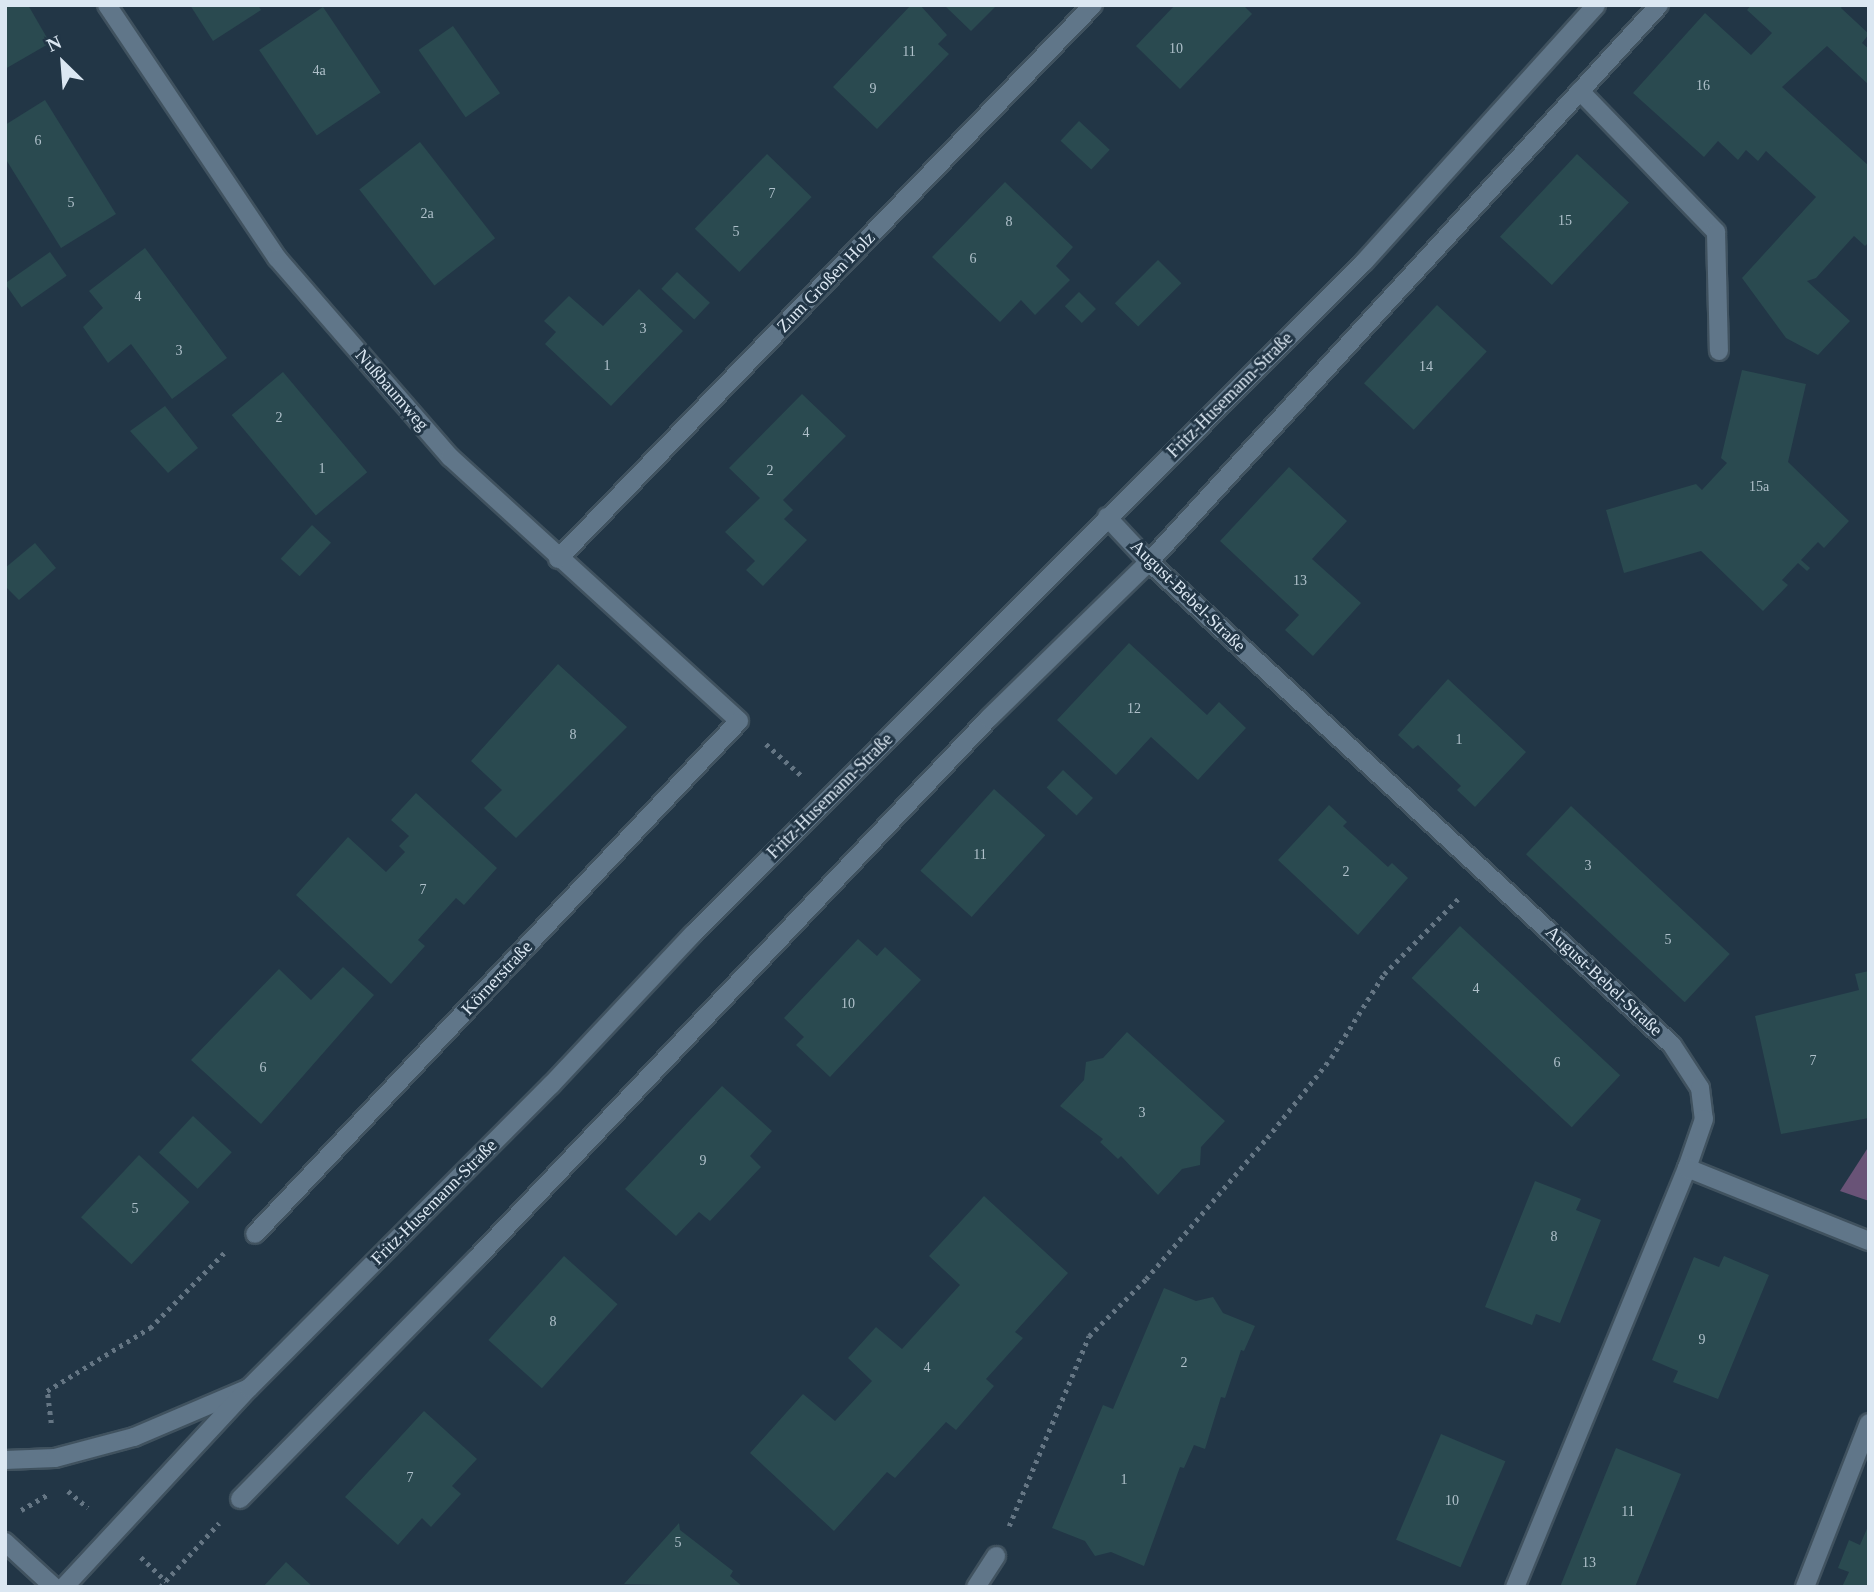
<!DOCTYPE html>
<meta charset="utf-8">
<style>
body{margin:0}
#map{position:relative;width:1874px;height:1592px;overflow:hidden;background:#223646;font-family:"Times New Roman",serif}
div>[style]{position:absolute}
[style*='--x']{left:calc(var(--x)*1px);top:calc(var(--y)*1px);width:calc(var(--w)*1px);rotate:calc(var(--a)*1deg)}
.green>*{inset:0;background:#695377}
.building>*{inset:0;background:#2a4a50;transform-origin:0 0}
.path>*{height:4.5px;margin-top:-2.25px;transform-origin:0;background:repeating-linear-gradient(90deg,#657684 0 3.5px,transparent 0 8.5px)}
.roads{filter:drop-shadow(2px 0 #40525f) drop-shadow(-2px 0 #40525f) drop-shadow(0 2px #40525f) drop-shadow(0 -2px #40525f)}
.lane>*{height:18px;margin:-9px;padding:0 9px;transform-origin:9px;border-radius:9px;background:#607689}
.street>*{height:18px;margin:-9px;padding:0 9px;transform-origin:9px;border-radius:9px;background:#607689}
.secondary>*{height:18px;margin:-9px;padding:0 9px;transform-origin:9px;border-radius:9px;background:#607689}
span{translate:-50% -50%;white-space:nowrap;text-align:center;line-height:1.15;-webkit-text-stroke:6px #223646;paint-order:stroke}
.number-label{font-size:14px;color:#afc0ca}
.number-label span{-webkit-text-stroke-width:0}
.street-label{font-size:18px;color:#dbe7f2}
.frame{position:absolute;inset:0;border:7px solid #dbe7f2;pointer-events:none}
.north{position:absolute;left:28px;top:28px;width:70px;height:70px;-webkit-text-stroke:5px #223646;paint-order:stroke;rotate:335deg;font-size:19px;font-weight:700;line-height:28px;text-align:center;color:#dbe7f2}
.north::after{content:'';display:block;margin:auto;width:24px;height:32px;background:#dbe7f2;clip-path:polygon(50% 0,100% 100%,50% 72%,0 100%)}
</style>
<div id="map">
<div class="green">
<i style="clip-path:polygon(1869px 1146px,1869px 1201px,1840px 1191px)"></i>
</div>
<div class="building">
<i style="clip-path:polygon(5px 5px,28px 5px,50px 43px,5px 69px)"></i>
<i style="clip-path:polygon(190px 5px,258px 5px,261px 10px,213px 41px)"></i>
<i style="clip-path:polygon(911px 5px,920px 5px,947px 35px,938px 44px,949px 54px,877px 129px,833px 87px)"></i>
<i style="clip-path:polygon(944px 5px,997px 5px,971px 31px)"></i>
<i style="clip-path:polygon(1175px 5px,1243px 5px,1252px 14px,1180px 89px,1136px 46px)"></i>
<i style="clip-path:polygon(1751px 5px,1843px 5px,1841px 8px,1869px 34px,1862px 43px,1869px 49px,1869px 85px,1827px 46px,1782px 87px,1869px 166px,1869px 242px,1865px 246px,1854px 236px,1816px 278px,1807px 281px,1850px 321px,1818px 355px,1786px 338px,1742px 278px,1816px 197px,1766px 151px,1758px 161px,1746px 150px,1738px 160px,1718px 141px,1704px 157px,1633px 93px,1705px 13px,1751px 55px,1772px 33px,1747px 10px)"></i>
<i style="left:323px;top:7px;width:103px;height:77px;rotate:56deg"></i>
<i style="left:453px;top:26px;width:82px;height:42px;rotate:55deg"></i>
<i style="clip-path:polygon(45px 100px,116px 214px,61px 248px,5px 158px,5px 125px)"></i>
<i style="left:1079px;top:121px;width:42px;height:27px;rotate:43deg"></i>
<i style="left:420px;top:142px;width:122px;height:77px;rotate:52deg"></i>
<i style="left:767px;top:154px;width:62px;height:104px;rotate:44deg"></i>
<i style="left:1577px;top:154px;width:71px;height:113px;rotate:43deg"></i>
<i style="clip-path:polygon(1005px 182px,1073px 247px,1056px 266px,1070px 280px,1035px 315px,1021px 300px,1000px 322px,932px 257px)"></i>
<i style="clip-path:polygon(145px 248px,227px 358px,172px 399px,131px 344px,108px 363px,83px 327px,103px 308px,89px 291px)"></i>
<i style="left:50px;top:252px;width:29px;height:55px;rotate:55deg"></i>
<i style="left:1158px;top:260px;width:33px;height:61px;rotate:45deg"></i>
<i style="left:677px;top:272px;width:45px;height:23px;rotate:43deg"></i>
<i style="clip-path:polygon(639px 289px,683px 331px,611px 406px,545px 344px,556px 332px,544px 321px,569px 296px,603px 326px)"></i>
<i style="left:1079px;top:292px;width:24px;height:20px;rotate:45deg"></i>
<i style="left:1437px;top:305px;width:68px;height:107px;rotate:43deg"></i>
<i style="clip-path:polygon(1742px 370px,1806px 384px,1788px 462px,1849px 521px,1824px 548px,1818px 542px,1801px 560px,1810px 568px,1807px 571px,1798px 563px,1782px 580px,1788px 585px,1763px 611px,1701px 551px,1624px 573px,1606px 510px,1696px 484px,1702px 490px,1727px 463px,1721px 458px)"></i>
<i style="left:283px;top:372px;width:131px;height:67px;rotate:50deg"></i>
<i style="clip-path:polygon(802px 394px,846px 436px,783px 500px,793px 510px,784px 519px,807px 540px,763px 586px,746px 570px,755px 561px,725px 532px,760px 498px,729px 468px)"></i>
<i style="clip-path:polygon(165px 406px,198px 448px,168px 473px,130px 431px)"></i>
<i style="clip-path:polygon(1289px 467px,1347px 521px,1312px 559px,1361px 603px,1313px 656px,1285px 630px,1299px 615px,1220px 541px)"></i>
<i style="left:312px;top:525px;width:26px;height:46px;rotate:43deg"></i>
<i style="clip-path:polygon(35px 543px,56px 568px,19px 600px,5px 586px,5px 568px)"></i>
<i style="clip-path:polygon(1129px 643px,1207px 715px,1219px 702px,1246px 728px,1198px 780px,1151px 737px,1116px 775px,1057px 720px)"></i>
<i style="clip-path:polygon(558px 664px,627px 727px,516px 838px,484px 808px,502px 790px,471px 761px)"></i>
<i style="clip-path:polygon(1448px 679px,1526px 752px,1475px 807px,1457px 790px,1461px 786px,1418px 745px,1413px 749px,1398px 735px)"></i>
<i style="left:1063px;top:770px;width:41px;height:24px;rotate:43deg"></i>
<i style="left:994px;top:789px;width:69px;height:110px;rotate:42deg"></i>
<i style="clip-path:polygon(416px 793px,497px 868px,464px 905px,456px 898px,418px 940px,425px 946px,391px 984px,296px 895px,348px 837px,386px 872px,405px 852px,399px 846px,409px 836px,391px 820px)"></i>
<i style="clip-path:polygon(1329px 805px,1347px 822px,1343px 826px,1388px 867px,1392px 863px,1408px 878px,1358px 935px,1278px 860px)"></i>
<i style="left:1571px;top:806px;width:217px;height:66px;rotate:43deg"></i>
<i style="left:1460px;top:926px;width:219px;height:71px;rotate:43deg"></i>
<i style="clip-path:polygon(858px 939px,877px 956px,885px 947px,921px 980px,830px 1077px,796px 1045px,804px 1037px,784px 1018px)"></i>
<i style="clip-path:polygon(343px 967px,374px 995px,261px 1124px,191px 1060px,279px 969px,311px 1000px)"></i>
<i style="clip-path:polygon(1869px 971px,1869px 1118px,1781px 1134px,1755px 1016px,1859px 990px,1855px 974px)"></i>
<i style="clip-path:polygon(1127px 1032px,1225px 1121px,1201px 1147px,1200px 1165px,1182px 1169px,1158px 1195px,1121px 1156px,1118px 1159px,1100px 1142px,1103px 1139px,1060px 1106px,1084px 1080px,1086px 1062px,1103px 1058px)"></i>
<i style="clip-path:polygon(722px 1086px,772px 1131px,750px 1156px,761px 1167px,710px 1221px,699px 1212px,676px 1236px,625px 1189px)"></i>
<i style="left:193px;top:1116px;width:53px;height:50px;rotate:43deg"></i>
<i style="left:139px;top:1155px;width:69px;height:85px;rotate:43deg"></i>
<i style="clip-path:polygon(1535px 1181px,1581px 1199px,1576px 1210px,1601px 1220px,1560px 1323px,1536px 1314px,1532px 1325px,1485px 1307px)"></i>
<i style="clip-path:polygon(984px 1196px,1068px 1273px,1015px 1332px,1023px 1338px,986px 1379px,994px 1386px,956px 1430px,946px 1422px,895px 1478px,887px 1472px,834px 1531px,750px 1453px,803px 1394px,835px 1421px,872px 1381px,848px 1358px,876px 1327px,902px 1349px,960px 1285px,929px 1256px)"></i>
<i style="left:564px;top:1256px;width:72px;height:113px;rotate:42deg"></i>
<i style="clip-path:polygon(1724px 1256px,1769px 1275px,1718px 1399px,1673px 1382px,1678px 1371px,1652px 1360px,1694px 1257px,1719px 1267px)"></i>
<i style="clip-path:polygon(1164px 1288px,1196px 1301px,1213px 1297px,1223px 1313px,1255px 1326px,1244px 1351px,1241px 1350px,1225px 1398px,1221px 1397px,1205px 1449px,1194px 1445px,1184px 1468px,1180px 1467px,1144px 1566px,1111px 1552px,1095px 1556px,1085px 1541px,1052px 1528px,1103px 1405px,1113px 1409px)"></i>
<i style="clip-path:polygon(424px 1411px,477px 1459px,452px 1486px,461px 1494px,431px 1527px,422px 1518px,398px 1545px,345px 1497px)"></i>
<i style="left:1441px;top:1434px;width:70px;height:115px;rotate:23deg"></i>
<i style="clip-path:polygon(1616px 1448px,1681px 1474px,1635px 1587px,1560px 1587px)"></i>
<i style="clip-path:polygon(679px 1523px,680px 1530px,733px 1571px,730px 1576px,743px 1587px,624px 1584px)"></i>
<i style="clip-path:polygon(1869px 1524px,1869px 1587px,1842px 1587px,1849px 1572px,1838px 1568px,1849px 1540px,1860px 1545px)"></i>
<i style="clip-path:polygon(286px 1562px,313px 1587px,263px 1587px)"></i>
</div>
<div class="path">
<i style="--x:766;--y:744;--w:48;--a:41.6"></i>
<i style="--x:51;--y:1423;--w:32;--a:-97"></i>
<i style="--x:47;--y:1391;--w:121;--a:-31.5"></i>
<i style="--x:150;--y:1328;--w:108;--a:-45.4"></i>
<i style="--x:68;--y:1491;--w:26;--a:40"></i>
<i style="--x:21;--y:1510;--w:30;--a:-30"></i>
<i style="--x:1009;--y:1526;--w:206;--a:-67.2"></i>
<i style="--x:1089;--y:1336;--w:81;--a:-45"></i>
<i style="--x:1146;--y:1279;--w:186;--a:-49.4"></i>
<i style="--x:1267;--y:1138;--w:102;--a:-51.3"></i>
<i style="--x:1331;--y:1058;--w:99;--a:-57.8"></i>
<i style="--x:1384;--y:974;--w:108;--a:-45.4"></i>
<i style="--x:141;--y:1557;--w:35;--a:44"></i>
<i style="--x:160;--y:1587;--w:87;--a:-47.3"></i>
</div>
<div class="roads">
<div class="lane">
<i style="--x:1580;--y:91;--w:196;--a:46"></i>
<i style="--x:1716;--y:232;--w:119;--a:88.6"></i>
</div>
<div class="street">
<i style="--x:107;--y:5;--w:305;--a:56.1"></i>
<i style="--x:277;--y:258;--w:264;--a:49"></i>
<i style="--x:450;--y:457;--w:391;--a:42.4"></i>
<i style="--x:739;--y:721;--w:705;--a:133.33"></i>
<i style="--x:1107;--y:517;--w:62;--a:47"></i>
<i style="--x:1149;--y:562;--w:712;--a:42.72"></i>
<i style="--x:1672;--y:1045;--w:51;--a:56.9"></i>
<i style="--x:1700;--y:1088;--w:31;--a:83"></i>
<i style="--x:1704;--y:1119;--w:52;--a:109.1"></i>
<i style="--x:1687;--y:1168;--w:453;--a:112.3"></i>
<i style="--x:558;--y:559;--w:770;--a:-46"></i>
<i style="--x:1687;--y:1168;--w:196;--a:21.9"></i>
<i style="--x:5;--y:1460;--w:50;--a:-2.3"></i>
<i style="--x:55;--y:1458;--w:82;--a:-14.9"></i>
<i style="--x:134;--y:1437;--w:125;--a:-23.1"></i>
<i style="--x:240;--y:1499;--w:337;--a:-45.5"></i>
<i style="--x:476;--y:1259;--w:746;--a:-46.52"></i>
<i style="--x:989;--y:718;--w:223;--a:-44.3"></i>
<i style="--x:1149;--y:562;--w:755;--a:-47.52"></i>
<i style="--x:5;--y:1542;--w:67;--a:42.6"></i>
<i style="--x:976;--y:1587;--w:37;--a:-57"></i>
<i style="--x:1805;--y:1587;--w:176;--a:-68.7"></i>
</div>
<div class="secondary">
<i style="--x:64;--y:1587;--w:272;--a:-47.1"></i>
<i style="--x:249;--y:1388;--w:428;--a:-45.1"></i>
<i style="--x:551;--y:1085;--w:207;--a:-46.8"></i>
<i style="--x:693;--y:934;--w:950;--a:-45.04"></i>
<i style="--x:1364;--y:262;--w:346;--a:-47.9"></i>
</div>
</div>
<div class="number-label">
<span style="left:1176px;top:49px">10</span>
<span style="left:909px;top:52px">11</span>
<span style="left:319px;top:71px">4a</span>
<span style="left:1703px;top:86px">16</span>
<span style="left:873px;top:89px">9</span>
<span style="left:38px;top:141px">6</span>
<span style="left:772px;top:194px">7</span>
<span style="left:71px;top:203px">5</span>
<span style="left:427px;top:214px">2a</span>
<span style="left:1565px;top:221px">15</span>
<span style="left:1009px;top:222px">8</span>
<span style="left:736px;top:232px">5</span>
<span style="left:973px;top:259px">6</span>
<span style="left:138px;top:297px">4</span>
<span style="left:643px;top:329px">3</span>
<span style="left:179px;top:351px">3</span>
<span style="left:607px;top:366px">1</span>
<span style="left:1426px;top:367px">14</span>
<span style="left:279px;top:418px">2</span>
<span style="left:806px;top:433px">4</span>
<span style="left:322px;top:469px">1</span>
<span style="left:770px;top:471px">2</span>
<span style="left:1759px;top:487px">15a</span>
<span style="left:1300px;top:581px">13</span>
<span style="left:1134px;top:709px">12</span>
<span style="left:573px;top:735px">8</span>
<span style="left:1459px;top:740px">1</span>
<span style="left:980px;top:855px">11</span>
<span style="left:1588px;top:866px">3</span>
<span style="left:1346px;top:872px">2</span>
<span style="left:423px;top:890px">7</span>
<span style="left:1668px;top:940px">5</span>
<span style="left:1476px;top:989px">4</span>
<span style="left:848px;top:1004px">10</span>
<span style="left:1813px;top:1061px">7</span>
<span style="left:1557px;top:1063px">6</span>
<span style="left:263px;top:1068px">6</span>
<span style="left:1142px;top:1113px">3</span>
<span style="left:703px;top:1161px">9</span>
<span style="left:135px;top:1209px">5</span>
<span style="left:1554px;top:1237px">8</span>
<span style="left:553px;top:1322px">8</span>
<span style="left:1702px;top:1340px">9</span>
<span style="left:1184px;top:1363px">2</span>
<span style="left:927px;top:1368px">4</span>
<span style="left:410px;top:1478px">7</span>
<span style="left:1124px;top:1480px">1</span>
<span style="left:1452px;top:1501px">10</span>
<span style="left:1628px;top:1512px">11</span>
<span style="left:678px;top:1543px">5</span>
<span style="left:1589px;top:1563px">13</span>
</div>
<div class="street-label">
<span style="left:826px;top:282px;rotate:-46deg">Zum Großen Holz</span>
<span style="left:392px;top:390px;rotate:49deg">Nußbaumweg</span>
<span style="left:1230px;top:395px;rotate:-45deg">Fritz-Husemann-Straße</span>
<span style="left:1188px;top:596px;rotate:44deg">August-Bebel-Straße</span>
<span style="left:830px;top:796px;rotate:-45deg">Fritz-Husemann-Straße</span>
<span style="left:497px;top:978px;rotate:-47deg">Körnerstraße</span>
<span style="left:1604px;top:981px;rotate:43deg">August-Bebel-Straße</span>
<span style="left:434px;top:1202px;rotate:-45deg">Fritz-Husemann-Straße</span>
</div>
<div class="frame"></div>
<div class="north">N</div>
</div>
